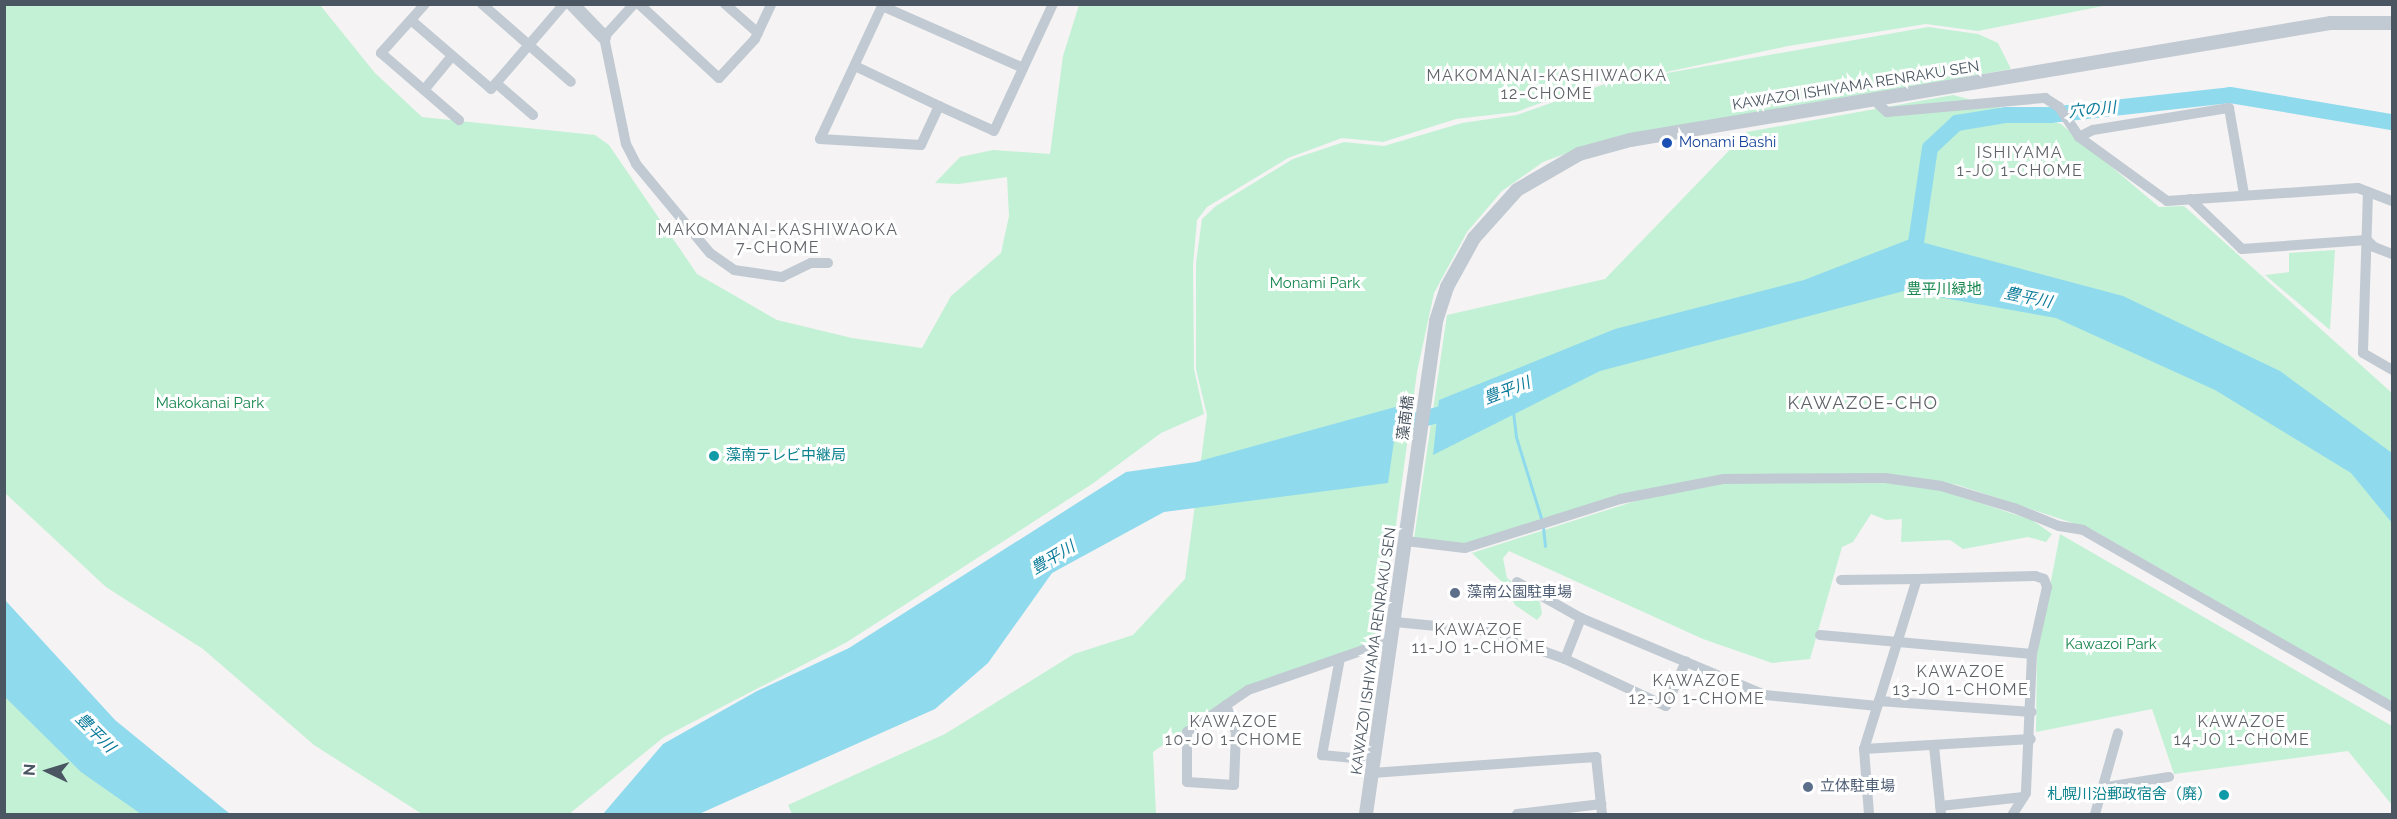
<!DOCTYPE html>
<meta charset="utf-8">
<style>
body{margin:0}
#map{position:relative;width:2397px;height:819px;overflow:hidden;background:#f5f3f3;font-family:Raleway,"Noto Sans JP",sans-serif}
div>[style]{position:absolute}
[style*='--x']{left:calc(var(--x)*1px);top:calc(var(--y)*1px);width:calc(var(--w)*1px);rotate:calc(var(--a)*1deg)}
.green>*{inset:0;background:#c3f1d5}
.water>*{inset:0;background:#90daee}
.stream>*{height:3px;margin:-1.5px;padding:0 1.5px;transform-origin:1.5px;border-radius:1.5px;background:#90daee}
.river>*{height:16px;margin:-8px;padding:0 8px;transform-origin:8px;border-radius:8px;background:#90daee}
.minor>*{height:10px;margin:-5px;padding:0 5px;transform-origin:5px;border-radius:5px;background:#c1cad2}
.tertiary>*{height:14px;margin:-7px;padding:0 7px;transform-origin:7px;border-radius:7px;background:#c1cad2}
.dots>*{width:16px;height:16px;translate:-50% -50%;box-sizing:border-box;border:3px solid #fff;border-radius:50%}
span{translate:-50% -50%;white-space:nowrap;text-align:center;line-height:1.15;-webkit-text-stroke:6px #fff;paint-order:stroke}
.street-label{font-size:15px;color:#4a5661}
.transit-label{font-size:15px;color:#164399}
.left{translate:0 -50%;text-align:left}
.park-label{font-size:15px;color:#17864f}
.culture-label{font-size:15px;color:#0d838f}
.right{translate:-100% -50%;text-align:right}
.service-label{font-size:15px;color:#4e5e75}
.neighbourhood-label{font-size:16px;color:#5f6368;letter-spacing:1.5px}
.water-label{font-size:16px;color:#0c7c9b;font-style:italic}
.quarter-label{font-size:18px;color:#5f6368;letter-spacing:1.5px}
.frame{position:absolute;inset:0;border:6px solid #4a5661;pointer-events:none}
.north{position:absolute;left:18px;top:741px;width:60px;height:60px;-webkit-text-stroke:4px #fff;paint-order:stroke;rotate:274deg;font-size:16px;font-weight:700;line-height:24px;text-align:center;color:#4a5661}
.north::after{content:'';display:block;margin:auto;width:21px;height:27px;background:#4a5661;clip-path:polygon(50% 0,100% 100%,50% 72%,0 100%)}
</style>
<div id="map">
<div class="green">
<i style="clip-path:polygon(4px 5px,320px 5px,375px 73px,422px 117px,595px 135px,609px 145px,697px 274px,777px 320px,852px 338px,922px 348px,951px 296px,1001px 253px,1009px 216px,1007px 177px,959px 184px,935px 183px,960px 157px,993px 150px,1050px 154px,1063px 56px,1079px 5px,2108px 5px,1978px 31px,1926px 24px,1788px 46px,1652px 75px,1602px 81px,1516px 112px,1456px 119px,1383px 142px,1342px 138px,1288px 158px,1207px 207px,1197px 220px,1193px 265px,1194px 369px,1204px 414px,1161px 433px,1092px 484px,847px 642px,664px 737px,569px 814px,422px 814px,314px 745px,203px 649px,106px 587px,5px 493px)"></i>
<i style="clip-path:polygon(1928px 27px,1978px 34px,1998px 43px,2011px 69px,1597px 142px,1543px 162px,1502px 191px,1467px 232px,1434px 293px,1417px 372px,1380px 641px,1284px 674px,1197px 721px,1153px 752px,1156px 814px,792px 814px,788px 805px,945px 734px,1074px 654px,1133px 635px,1185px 579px,1207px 415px,1196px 369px,1196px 263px,1202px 219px,1216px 206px,1293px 159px,1344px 142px,1384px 146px,1462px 123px,1517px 115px,1605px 84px)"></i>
<i style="clip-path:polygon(1953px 95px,2061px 124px,2159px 207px,2184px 206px,2392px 393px,2392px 702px,2091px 529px,1958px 485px,1889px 475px,1718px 476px,1634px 492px,1467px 545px,1414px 539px,1447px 315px,1605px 279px,1747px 132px)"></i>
<i style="clip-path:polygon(2335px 250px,2330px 330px,2265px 275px,2289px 272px,2289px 253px)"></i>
<i style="clip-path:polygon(1723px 482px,1879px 482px,1940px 490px,2032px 520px,2052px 534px,2046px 542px,2028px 537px,1963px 549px,1950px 540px,1901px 542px,1902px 519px,1886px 520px,1871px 514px,1853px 542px,1842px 547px,1810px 659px,1772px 663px,1703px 639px,1509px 551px,1503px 558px,1507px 578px,1540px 602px,1542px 614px,1537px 620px,1515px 605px,1501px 581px,1472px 553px,1648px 497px)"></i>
<i style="clip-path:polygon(2060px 534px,2392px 726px,2392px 805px,2348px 751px,2174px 774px,2152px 709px,2036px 732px,2037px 654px)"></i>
<i style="clip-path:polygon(4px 692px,145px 814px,5px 814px)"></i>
</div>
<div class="water">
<i style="clip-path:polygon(1910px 239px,2123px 296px,2280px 371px,2392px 453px,2392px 523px,2351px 473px,2215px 390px,2056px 318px,1904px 291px,1600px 371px,1433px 455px,1439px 400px,1615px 329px,1804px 280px)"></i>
<i style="clip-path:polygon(1399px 406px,1388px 483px,1164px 512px,1052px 573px,988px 663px,935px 709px,699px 814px,603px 814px,663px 744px,757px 691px,849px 648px,1126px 472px,1196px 462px)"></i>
<i style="clip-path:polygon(5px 600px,115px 720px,230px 814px,141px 814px,81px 772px,5px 697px)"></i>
</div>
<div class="stream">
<i style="--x:1513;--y:412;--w:25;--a:83"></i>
<i style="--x:1516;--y:437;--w:88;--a:72.8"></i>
<i style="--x:1543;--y:527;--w:19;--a:84"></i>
</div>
<div class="river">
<i style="--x:1913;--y:263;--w:116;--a:-81.6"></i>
<i style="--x:1930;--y:148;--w:37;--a:-43"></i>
<i style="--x:1957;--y:123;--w:50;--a:-9.3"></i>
<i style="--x:2006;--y:115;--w:44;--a:0"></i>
<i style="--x:2050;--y:115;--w:181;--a:-6.3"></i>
<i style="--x:2230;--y:95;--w:164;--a:9.5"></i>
<i style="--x:1374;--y:432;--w:85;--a:-15"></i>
</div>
<div class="minor">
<i style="--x:425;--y:4;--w:66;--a:131.9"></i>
<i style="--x:381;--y:53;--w:103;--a:40.7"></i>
<i style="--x:482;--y:4;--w:118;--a:41.2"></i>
<i style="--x:634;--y:4;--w:45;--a:132.3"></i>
<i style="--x:604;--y:37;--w:109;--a:78.4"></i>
<i style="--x:626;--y:144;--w:22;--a:63"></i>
<i style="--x:636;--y:164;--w:116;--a:50.3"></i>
<i style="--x:710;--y:253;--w:29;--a:35"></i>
<i style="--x:734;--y:270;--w:49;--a:8.3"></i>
<i style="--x:782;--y:277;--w:32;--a:-26"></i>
<i style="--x:811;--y:263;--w:17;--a:0"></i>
<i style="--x:639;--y:4;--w:109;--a:42.8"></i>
<i style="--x:719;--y:78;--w:53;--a:-47.3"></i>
<i style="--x:755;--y:39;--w:38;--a:-65"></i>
<i style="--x:725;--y:4;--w:44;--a:41.3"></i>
<i style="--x:883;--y:4;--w:149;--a:115"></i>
<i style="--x:820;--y:139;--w:101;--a:3.4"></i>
<i style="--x:921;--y:145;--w:43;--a:-65.2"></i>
<i style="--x:939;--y:106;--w:60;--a:24.4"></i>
<i style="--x:994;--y:131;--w:140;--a:-65.1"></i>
<i style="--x:882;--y:6;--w:154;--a:23.7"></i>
<i style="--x:412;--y:21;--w:104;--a:40.7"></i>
<i style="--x:491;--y:89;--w:112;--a:-49.3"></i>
<i style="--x:855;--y:66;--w:93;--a:25.5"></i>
<i style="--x:496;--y:83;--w:49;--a:40.9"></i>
<i style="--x:424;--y:90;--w:44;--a:-50.5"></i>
<i style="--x:1874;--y:100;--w:18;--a:43"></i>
<i style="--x:1887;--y:112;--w:159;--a:-5.1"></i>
<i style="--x:2045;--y:98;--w:17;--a:33"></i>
<i style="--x:2059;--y:107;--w:36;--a:56"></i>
<i style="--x:2079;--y:137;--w:109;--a:36"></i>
<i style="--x:2167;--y:201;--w:191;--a:-3.9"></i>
<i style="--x:2358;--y:188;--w:36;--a:21"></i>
<i style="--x:2079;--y:137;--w:16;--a:-27"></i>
<i style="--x:2093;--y:130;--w:138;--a:-9.2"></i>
<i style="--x:2229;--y:108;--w:87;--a:80.1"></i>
<i style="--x:2368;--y:192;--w:161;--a:91.8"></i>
<i style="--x:2363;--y:353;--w:34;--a:30"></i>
<i style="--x:2190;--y:199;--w:72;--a:43.9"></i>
<i style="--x:2242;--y:249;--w:125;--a:-4.1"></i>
<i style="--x:2367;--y:240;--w:10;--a:45"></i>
<i style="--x:2374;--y:247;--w:19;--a:21"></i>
<i style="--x:1406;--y:541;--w:59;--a:6.8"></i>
<i style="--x:1465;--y:548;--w:163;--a:-17.5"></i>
<i style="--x:1620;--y:499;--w:106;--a:-10.9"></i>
<i style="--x:1724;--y:479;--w:161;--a:-0.4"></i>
<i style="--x:1885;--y:478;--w:57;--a:8.1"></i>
<i style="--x:1941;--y:486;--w:76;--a:16.8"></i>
<i style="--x:2014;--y:508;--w:48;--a:21.8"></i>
<i style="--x:2059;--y:526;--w:24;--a:9"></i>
<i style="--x:2083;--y:530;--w:356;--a:29.8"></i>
<i style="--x:1841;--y:580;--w:76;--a:-0.8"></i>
<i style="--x:1517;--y:582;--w:73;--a:29.4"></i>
<i style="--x:1581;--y:618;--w:199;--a:22.7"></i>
<i style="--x:1765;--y:695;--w:113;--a:5.6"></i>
<i style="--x:1395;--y:622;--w:93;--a:5.5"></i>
<i style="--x:1488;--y:631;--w:82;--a:20"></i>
<i style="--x:1565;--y:659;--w:111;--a:25"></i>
<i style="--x:1666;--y:706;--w:49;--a:-66"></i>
<i style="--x:1820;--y:635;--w:213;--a:5.1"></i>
<i style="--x:1340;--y:658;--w:99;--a:100.5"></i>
<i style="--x:1322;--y:755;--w:52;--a:5.5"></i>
<i style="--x:1565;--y:659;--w:44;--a:-68.7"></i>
<i style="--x:1879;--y:701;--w:153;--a:4.1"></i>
<i style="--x:1226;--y:705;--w:29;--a:70"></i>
<i style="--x:1236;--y:732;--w:53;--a:92.2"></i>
<i style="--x:1234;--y:785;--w:47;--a:-176.3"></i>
<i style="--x:1187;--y:782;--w:50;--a:-90"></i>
<i style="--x:1187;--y:732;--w:74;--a:-34.5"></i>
<i style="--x:1248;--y:690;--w:152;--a:-19.1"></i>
<i style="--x:1934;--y:746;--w:68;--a:84.1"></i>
<i style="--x:1864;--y:749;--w:167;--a:-3.4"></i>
<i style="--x:1372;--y:773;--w:225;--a:-4.1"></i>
<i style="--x:1596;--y:757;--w:57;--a:84"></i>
<i style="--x:2100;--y:788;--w:70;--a:-9.1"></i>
<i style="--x:1940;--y:806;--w:84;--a:-6.1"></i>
<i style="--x:1517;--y:814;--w:85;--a:-6.8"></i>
<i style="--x:1869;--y:814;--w:65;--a:-94.4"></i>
<i style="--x:1864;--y:749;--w:178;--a:-72.7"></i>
<i style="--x:1917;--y:579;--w:118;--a:-1.5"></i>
<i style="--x:2035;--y:576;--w:9;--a:18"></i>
<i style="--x:2044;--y:579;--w:9;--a:69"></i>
<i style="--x:2047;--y:587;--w:69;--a:102.6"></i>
<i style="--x:2032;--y:654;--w:139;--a:92.5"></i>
<i style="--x:2026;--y:793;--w:25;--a:122"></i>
<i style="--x:2095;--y:814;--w:84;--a:-74.1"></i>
</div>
<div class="tertiary">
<i style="--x:572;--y:4;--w:46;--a:45.9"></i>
<i style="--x:1366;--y:814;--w:498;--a:-81.9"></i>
<i style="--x:1436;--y:321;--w:36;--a:-72"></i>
<i style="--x:1447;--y:287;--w:56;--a:-61.1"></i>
<i style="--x:1474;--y:238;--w:64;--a:-48.1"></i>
<i style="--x:1517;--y:190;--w:72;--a:-30.1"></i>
<i style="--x:1579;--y:154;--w:53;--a:-15.4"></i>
<i style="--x:1630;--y:140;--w:711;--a:-9.48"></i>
<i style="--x:2331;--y:23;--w:61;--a:0"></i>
</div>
<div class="dots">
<i style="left:1667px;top:143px;background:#1a4fb4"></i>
<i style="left:714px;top:456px;background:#0f9aa8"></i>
<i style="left:1455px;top:593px;background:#5c6f8a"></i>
<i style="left:1808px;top:787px;background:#5c6f8a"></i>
<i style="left:2224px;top:795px;background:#0f9aa8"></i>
</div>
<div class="street-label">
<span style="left:1856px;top:86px;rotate:-9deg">KAWAZOI ISHIYAMA RENRAKU SEN</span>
<span style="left:1406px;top:418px;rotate:-83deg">藻南橋</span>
<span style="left:1374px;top:651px;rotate:-82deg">KAWAZOI ISHIYAMA RENRAKU SEN</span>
</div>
<div class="transit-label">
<span class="left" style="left:1679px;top:143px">Monami Bashi</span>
</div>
<div class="park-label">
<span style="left:1315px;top:284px">Monami Park</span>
<span style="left:1944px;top:290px">豊平川緑地</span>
<span style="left:210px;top:404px">Makokanai Park</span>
<span style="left:2111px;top:645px">Kawazoi Park</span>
</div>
<div class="culture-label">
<span class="left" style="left:726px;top:456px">藻南テレビ中継局</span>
<span class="right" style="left:2212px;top:795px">札幌川沿郵政宿舎（廃）</span>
</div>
<div class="service-label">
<span class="left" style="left:1467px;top:593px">藻南公園駐車場</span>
<span class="left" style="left:1820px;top:787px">立体駐車場</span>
</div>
<div class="neighbourhood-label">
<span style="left:1547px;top:85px">MAKOMANAI-KASHIWAOKA<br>12-CHOME</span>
<span style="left:2020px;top:162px">ISHIYAMA<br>1-JO 1-CHOME</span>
<span style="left:778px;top:239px">MAKOMANAI-KASHIWAOKA<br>7-CHOME</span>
<span style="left:1479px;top:639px">KAWAZOE<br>11-JO 1-CHOME</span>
<span style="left:1961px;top:681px">KAWAZOE<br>13-JO 1-CHOME</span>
<span style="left:1697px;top:690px">KAWAZOE<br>12-JO 1-CHOME</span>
<span style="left:1234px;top:731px">KAWAZOE<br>10-JO 1-CHOME</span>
<span style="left:2242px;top:731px">KAWAZOE<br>14-JO 1-CHOME</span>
</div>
<div class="water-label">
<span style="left:2092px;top:110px;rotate:-6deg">穴の川</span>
<span style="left:2028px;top:298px;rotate:12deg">豊平川</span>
<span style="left:1507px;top:391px;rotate:-21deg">豊平川</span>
<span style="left:1053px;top:558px;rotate:-31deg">豊平川</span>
<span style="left:95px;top:733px;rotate:45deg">豊平川</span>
</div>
<div class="quarter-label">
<span style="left:1863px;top:403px">KAWAZOE-CHO</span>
</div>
<div class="frame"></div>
<div class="north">N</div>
</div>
